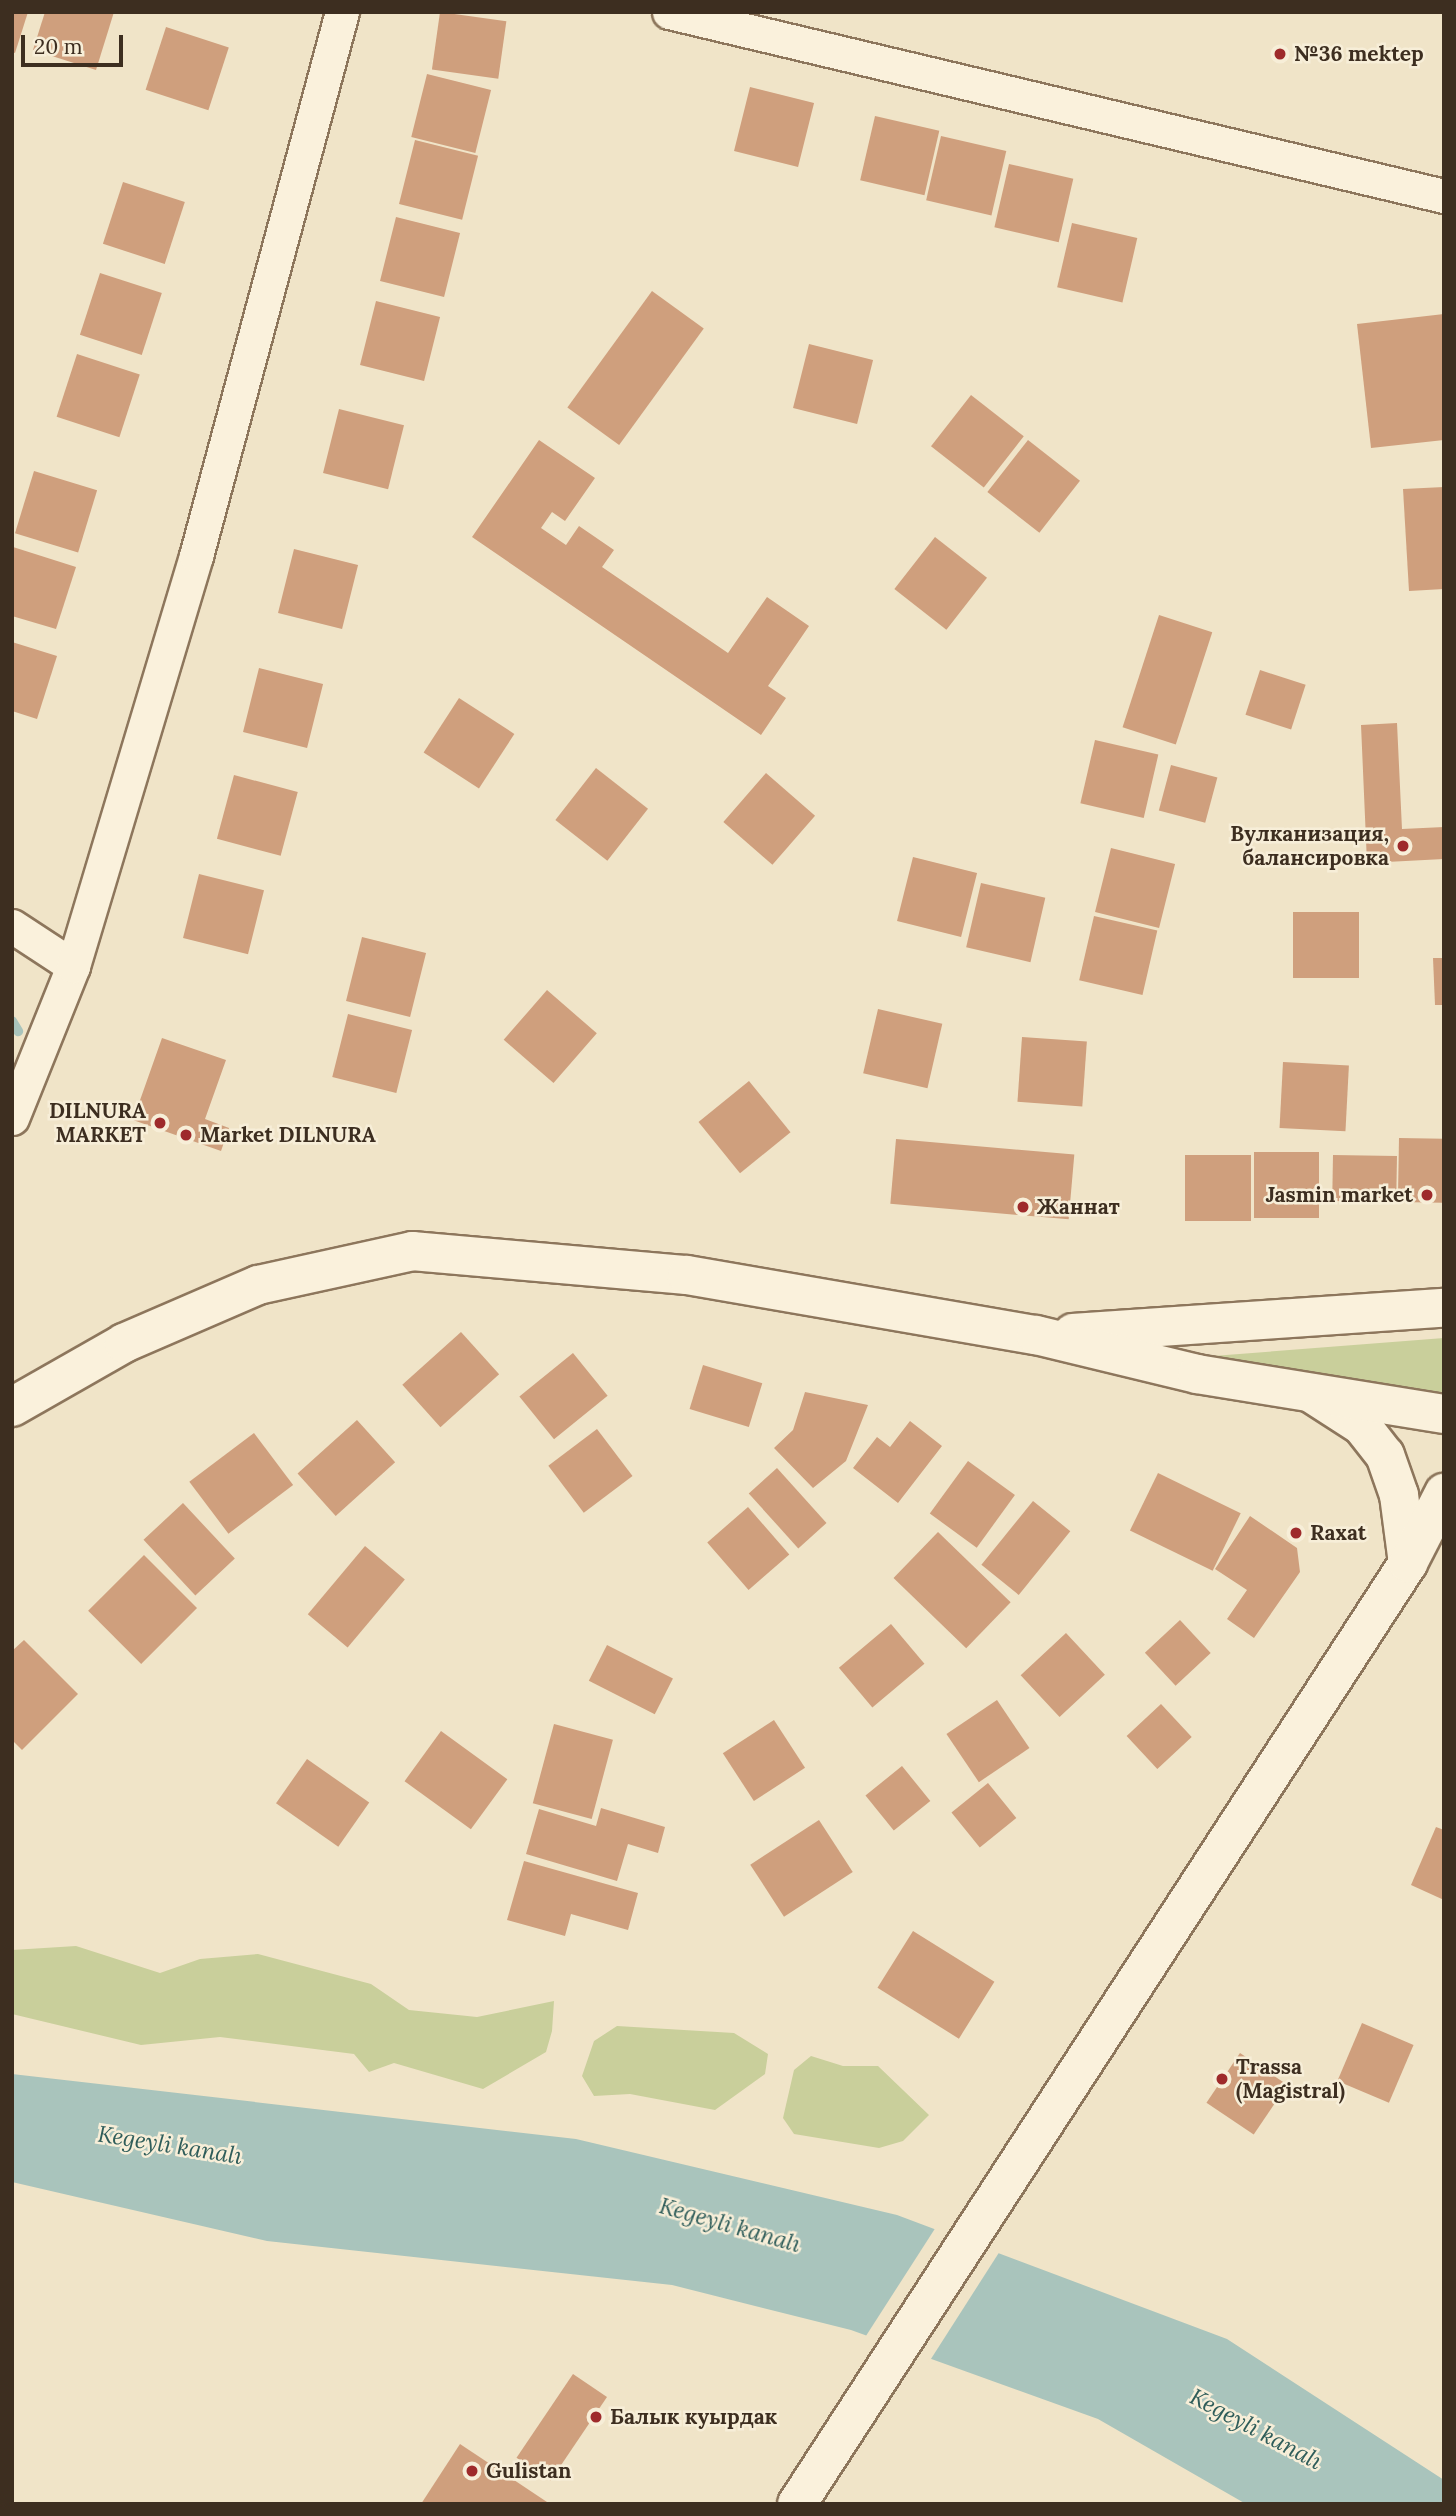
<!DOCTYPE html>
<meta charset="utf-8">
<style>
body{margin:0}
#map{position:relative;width:1456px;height:2516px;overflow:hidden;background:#f0e4c8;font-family:Lora,serif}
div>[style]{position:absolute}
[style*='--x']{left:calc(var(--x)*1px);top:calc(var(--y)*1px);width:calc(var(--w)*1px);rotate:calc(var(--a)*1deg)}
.green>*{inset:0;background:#c9cf9b}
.water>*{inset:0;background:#a9c4bc}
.pier>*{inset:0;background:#f0e4c8}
.stream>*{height:10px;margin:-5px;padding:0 5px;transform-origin:5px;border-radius:5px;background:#a9c4bc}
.building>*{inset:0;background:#cf9f7d;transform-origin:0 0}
.roads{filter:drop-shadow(2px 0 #8d765c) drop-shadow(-2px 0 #8d765c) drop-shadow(0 2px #8d765c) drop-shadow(0 -2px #8d765c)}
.minor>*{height:33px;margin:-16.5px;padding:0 16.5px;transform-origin:16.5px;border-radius:16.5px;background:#faf1dc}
.tertiary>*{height:38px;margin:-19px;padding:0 19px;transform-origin:19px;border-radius:19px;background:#faf1dc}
.secondary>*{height:38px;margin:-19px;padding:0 19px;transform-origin:19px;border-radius:19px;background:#faf1dc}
.dots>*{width:19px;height:19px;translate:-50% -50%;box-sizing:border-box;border:4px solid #f7eed8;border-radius:50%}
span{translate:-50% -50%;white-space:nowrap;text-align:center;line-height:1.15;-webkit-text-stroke:5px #f7eed8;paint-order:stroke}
.poi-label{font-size:21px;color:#3d2e20;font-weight:700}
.left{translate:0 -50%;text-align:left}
.right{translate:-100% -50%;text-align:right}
.water-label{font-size:23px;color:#2f5d5a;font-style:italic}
.frame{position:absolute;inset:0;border:14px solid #3d2e20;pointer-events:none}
.scale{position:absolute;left:21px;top:35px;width:102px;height:32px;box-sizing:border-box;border:4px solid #3d2e20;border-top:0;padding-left:9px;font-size:21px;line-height:24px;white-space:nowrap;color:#3d2e20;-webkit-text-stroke:5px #f7eed8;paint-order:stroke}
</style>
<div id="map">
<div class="green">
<i style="clip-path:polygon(1444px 1338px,1444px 1400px,1200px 1357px)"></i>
<i style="clip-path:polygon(76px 1946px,160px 1973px,200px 1959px,258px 1954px,371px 1984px,409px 2010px,477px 2017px,554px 2001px,552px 2031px,546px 2052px,483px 2089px,394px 2063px,369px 2072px,354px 2054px,220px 2037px,141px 2045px,12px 2014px,12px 1950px)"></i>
<i style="clip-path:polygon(617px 2026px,734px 2033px,768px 2054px,765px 2074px,715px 2110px,630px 2094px,594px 2096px,582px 2076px,594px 2041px)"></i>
<i style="clip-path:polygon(811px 2056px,843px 2066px,878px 2066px,929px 2115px,903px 2141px,879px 2148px,794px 2134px,783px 2118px,794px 2070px)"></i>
</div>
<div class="water">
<i style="clip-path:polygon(12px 2074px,576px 2139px,897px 2215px,1227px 2339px,1444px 2480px,1444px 2504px,1246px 2504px,1098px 2419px,851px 2330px,672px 2285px,267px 2241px,12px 2182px)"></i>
</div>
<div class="pier">
<i style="clip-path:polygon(936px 2227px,1000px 2251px,929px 2362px,864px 2339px)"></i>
</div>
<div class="stream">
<i style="--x:12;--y:1021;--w:12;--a:59"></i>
</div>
<div class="building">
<i style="clip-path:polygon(12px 12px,28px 12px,15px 53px,12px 52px)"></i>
<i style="clip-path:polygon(45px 12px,114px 12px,96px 70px,33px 50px)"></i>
<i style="left:440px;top:12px;width:67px;height:58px;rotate:8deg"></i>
<i style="left:166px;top:27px;width:66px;height:66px;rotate:18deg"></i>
<i style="left:427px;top:74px;width:66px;height:65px;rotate:14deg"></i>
<i style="left:750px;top:87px;width:66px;height:66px;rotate:14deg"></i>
<i style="left:875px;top:116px;width:66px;height:66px;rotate:13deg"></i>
<i style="left:941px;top:136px;width:67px;height:66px;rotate:13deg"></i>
<i style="left:415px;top:140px;width:65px;height:66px;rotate:14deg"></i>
<i style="left:1009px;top:164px;width:66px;height:65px;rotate:13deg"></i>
<i style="left:123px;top:182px;width:65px;height:65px;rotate:18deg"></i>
<i style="left:396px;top:217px;width:66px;height:66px;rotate:14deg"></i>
<i style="left:1072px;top:223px;width:67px;height:66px;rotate:13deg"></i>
<i style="left:100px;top:273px;width:65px;height:65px;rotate:18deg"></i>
<i style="left:652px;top:291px;width:64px;height:144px;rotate:36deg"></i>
<i style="left:376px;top:301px;width:66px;height:66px;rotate:14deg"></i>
<i style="clip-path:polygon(1444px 314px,1444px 440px,1371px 448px,1357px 324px)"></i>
<i style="left:809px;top:344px;width:66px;height:66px;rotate:14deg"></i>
<i style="left:77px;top:354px;width:66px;height:66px;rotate:18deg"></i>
<i style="left:971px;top:395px;width:67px;height:65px;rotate:38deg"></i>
<i style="left:339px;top:409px;width:67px;height:66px;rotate:14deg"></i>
<i style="clip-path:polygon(539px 440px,595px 478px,565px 521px,552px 512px,541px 528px,566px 545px,579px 526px,614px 550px,602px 567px,728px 653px,767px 597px,809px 626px,768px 686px,786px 698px,761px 735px,472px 537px)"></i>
<i style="left:1028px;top:440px;width:66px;height:66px;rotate:38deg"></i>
<i style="left:34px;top:471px;width:66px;height:65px;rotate:17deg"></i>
<i style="clip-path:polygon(1444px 487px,1444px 589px,1409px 591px,1403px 489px)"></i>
<i style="left:935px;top:537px;width:66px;height:66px;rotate:38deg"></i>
<i style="clip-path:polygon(13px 547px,76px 567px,56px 629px,12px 616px)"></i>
<i style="left:294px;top:549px;width:66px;height:66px;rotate:14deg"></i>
<i style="left:1159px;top:615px;width:56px;height:118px;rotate:18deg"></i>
<i style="clip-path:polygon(12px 642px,57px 656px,37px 719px,12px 711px)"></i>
<i style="left:259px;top:668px;width:66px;height:66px;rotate:14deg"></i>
<i style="left:1260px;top:670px;width:48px;height:47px;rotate:18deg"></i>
<i style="left:459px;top:698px;width:66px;height:65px;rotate:33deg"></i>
<i style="clip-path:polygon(1397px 723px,1402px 829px,1444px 827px,1444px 859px,1367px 863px,1361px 725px)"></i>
<i style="left:1095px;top:740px;width:65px;height:65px;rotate:13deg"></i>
<i style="left:1171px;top:765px;width:48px;height:47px;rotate:15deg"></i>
<i style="left:596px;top:768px;width:66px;height:66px;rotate:38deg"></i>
<i style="left:766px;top:773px;width:65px;height:65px;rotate:41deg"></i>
<i style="left:234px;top:775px;width:66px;height:66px;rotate:15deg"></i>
<i style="left:1111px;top:848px;width:66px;height:66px;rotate:14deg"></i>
<i style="left:913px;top:857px;width:66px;height:66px;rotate:14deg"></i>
<i style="left:199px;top:874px;width:67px;height:66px;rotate:14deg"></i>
<i style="left:981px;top:883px;width:66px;height:66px;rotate:13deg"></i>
<i style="left:1293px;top:912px;width:66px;height:66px"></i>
<i style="left:1094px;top:916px;width:65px;height:66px;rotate:13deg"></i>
<i style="left:362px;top:937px;width:66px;height:66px;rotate:14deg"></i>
<i style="clip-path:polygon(1433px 958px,1444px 958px,1444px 1005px,1435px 1005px)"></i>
<i style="left:547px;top:990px;width:66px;height:66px;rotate:41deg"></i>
<i style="left:878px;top:1009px;width:66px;height:66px;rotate:13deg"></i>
<i style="left:348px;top:1014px;width:66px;height:65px;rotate:14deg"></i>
<i style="left:1022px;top:1037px;width:65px;height:65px;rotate:4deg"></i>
<i style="clip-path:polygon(162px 1038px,226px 1060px,205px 1119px,229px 1128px,221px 1151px,133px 1120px)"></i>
<i style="left:1283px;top:1062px;width:66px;height:66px;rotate:3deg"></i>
<i style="left:749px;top:1081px;width:66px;height:65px;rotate:51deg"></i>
<i style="left:1399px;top:1138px;width:45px;height:64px;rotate:1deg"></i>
<i style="left:896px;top:1139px;width:179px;height:65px;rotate:5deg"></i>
<i style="left:1254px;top:1152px;width:65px;height:66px"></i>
<i style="left:1185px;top:1155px;width:66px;height:66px"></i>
<i style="left:1333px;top:1155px;width:64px;height:46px;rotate:1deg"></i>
<i style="left:461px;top:1332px;width:57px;height:79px;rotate:48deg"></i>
<i style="left:573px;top:1353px;width:55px;height:69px;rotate:51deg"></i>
<i style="left:703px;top:1365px;width:62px;height:46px;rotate:17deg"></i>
<i style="clip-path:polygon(805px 1392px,868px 1405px,846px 1461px,813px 1488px,774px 1448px,793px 1430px)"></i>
<i style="left:357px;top:1420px;width:57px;height:80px;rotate:48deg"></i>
<i style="clip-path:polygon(910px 1421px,942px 1446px,898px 1503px,853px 1468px,877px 1437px,890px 1447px)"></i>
<i style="left:597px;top:1429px;width:59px;height:61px;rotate:53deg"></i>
<i style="left:254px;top:1433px;width:65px;height:81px;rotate:53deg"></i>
<i style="left:968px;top:1461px;width:58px;height:65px;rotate:36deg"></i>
<i style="left:777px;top:1468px;width:74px;height:38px;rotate:48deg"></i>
<i style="left:1158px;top:1473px;width:92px;height:64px;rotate:26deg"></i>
<i style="left:1033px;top:1501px;width:48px;height:82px;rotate:39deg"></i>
<i style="left:183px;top:1503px;width:76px;height:54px;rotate:47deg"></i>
<i style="left:748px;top:1507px;width:63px;height:54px;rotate:49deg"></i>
<i style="clip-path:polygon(1250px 1516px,1297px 1548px,1300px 1572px,1254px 1638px,1227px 1619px,1247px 1590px,1215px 1569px)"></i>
<i style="left:938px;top:1532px;width:101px;height:64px;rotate:44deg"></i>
<i style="left:365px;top:1546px;width:52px;height:89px;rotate:40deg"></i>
<i style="left:144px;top:1555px;width:75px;height:79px;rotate:45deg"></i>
<i style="left:1180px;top:1620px;width:45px;height:48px;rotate:47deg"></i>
<i style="left:891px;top:1624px;width:52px;height:68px;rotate:50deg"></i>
<i style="left:1066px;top:1633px;width:57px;height:62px;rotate:47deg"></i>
<i style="clip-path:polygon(24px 1640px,78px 1694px,22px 1750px,12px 1740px,12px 1651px)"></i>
<i style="left:607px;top:1645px;width:74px;height:40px;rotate:27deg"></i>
<i style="left:997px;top:1700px;width:58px;height:61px;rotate:56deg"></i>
<i style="left:1161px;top:1704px;width:45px;height:47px;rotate:47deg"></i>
<i style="left:774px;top:1720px;width:57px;height:61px;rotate:57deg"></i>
<i style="left:554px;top:1724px;width:61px;height:82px;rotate:15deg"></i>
<i style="left:441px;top:1731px;width:82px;height:62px;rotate:36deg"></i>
<i style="left:307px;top:1759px;width:76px;height:54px;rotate:35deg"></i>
<i style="left:902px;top:1766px;width:45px;height:47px;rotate:51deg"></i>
<i style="left:988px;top:1783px;width:45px;height:47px;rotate:51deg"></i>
<i style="clip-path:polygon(601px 1808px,665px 1827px,658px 1853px,628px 1844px,617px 1881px,526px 1854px,539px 1809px,596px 1826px)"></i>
<i style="left:819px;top:1820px;width:62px;height:82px;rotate:57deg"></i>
<i style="clip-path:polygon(1436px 1827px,1444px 1830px,1444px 1900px,1411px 1885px)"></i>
<i style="clip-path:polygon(524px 1861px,638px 1893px,628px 1930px,571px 1914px,565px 1936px,507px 1920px)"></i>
<i style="left:913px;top:1931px;width:96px;height:67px;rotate:32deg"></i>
<i style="left:1362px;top:2023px;width:56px;height:63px;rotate:23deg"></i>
<i style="left:1240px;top:2053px;width:57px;height:60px;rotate:34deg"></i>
<i style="left:573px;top:2374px;width:41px;height:101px;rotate:34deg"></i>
<i style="clip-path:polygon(460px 2444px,550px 2504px,421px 2504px)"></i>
</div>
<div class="roads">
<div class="minor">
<i style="--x:669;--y:12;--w:797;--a:13.36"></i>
<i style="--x:12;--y:926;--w:73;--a:33.3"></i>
<i style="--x:12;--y:1118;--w:164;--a:-68.1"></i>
<i style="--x:73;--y:966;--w:428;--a:-73.3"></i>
<i style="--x:196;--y:556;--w:563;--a:-74.98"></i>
</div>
<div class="tertiary">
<i style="--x:1311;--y:1393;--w:61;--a:32.9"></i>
<i style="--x:1362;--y:1426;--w:37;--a:52"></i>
<i style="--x:1385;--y:1455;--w:42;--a:70.7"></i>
<i style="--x:1399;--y:1495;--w:69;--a:82.5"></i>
<i style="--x:797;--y:2504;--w:1122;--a:-57"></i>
<i style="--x:1408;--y:1563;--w:79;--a:-62.8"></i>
</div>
<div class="secondary">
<i style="--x:1073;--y:1333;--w:372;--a:-3.9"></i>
<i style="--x:12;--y:1407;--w:129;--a:-29.7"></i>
<i style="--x:124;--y:1343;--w:146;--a:-23.4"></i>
<i style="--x:258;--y:1285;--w:158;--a:-12.4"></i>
<i style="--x:412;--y:1251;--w:276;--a:5"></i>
<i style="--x:687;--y:1275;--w:354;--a:9.8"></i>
<i style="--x:1036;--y:1335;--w:166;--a:13.6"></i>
<i style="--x:1197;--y:1374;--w:250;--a:9.2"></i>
</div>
</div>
<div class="dots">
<i style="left:1280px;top:54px;background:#9e2a2b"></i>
<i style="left:1403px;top:846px;background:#9e2a2b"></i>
<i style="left:160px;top:1123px;background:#9e2a2b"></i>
<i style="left:186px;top:1135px;background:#9e2a2b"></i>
<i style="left:1427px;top:1195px;background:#9e2a2b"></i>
<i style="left:1023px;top:1207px;background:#9e2a2b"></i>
<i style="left:1296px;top:1533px;background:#9e2a2b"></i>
<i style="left:1222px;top:2079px;background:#9e2a2b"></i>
<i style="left:596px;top:2417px;background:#9e2a2b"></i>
<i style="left:472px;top:2471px;background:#9e2a2b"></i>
</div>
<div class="poi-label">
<span class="left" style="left:1294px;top:54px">№36 mektep</span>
<span class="right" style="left:1389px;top:846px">Вулканизация,<br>балансировка</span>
<span class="right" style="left:146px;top:1123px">DILNURA<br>MARKET</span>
<span class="left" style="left:200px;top:1135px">Market DILNURA</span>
<span class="right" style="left:1413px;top:1195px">Jasmin market</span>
<span class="left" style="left:1037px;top:1207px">Жаннат</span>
<span class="left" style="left:1310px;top:1533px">Raxat</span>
<span class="left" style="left:1236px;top:2079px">Trassa<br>(Magistral)</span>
<span class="left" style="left:610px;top:2417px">Балык куырдак</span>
<span class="left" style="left:486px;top:2471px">Gulistan</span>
</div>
<div class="water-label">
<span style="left:170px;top:2145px;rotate:9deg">Kegeyli kanalı</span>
<span style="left:730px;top:2225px;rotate:16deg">Kegeyli kanalı</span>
<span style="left:1256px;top:2429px;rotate:28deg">Kegeyli kanalı</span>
</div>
<div class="frame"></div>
<div class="scale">20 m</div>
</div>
